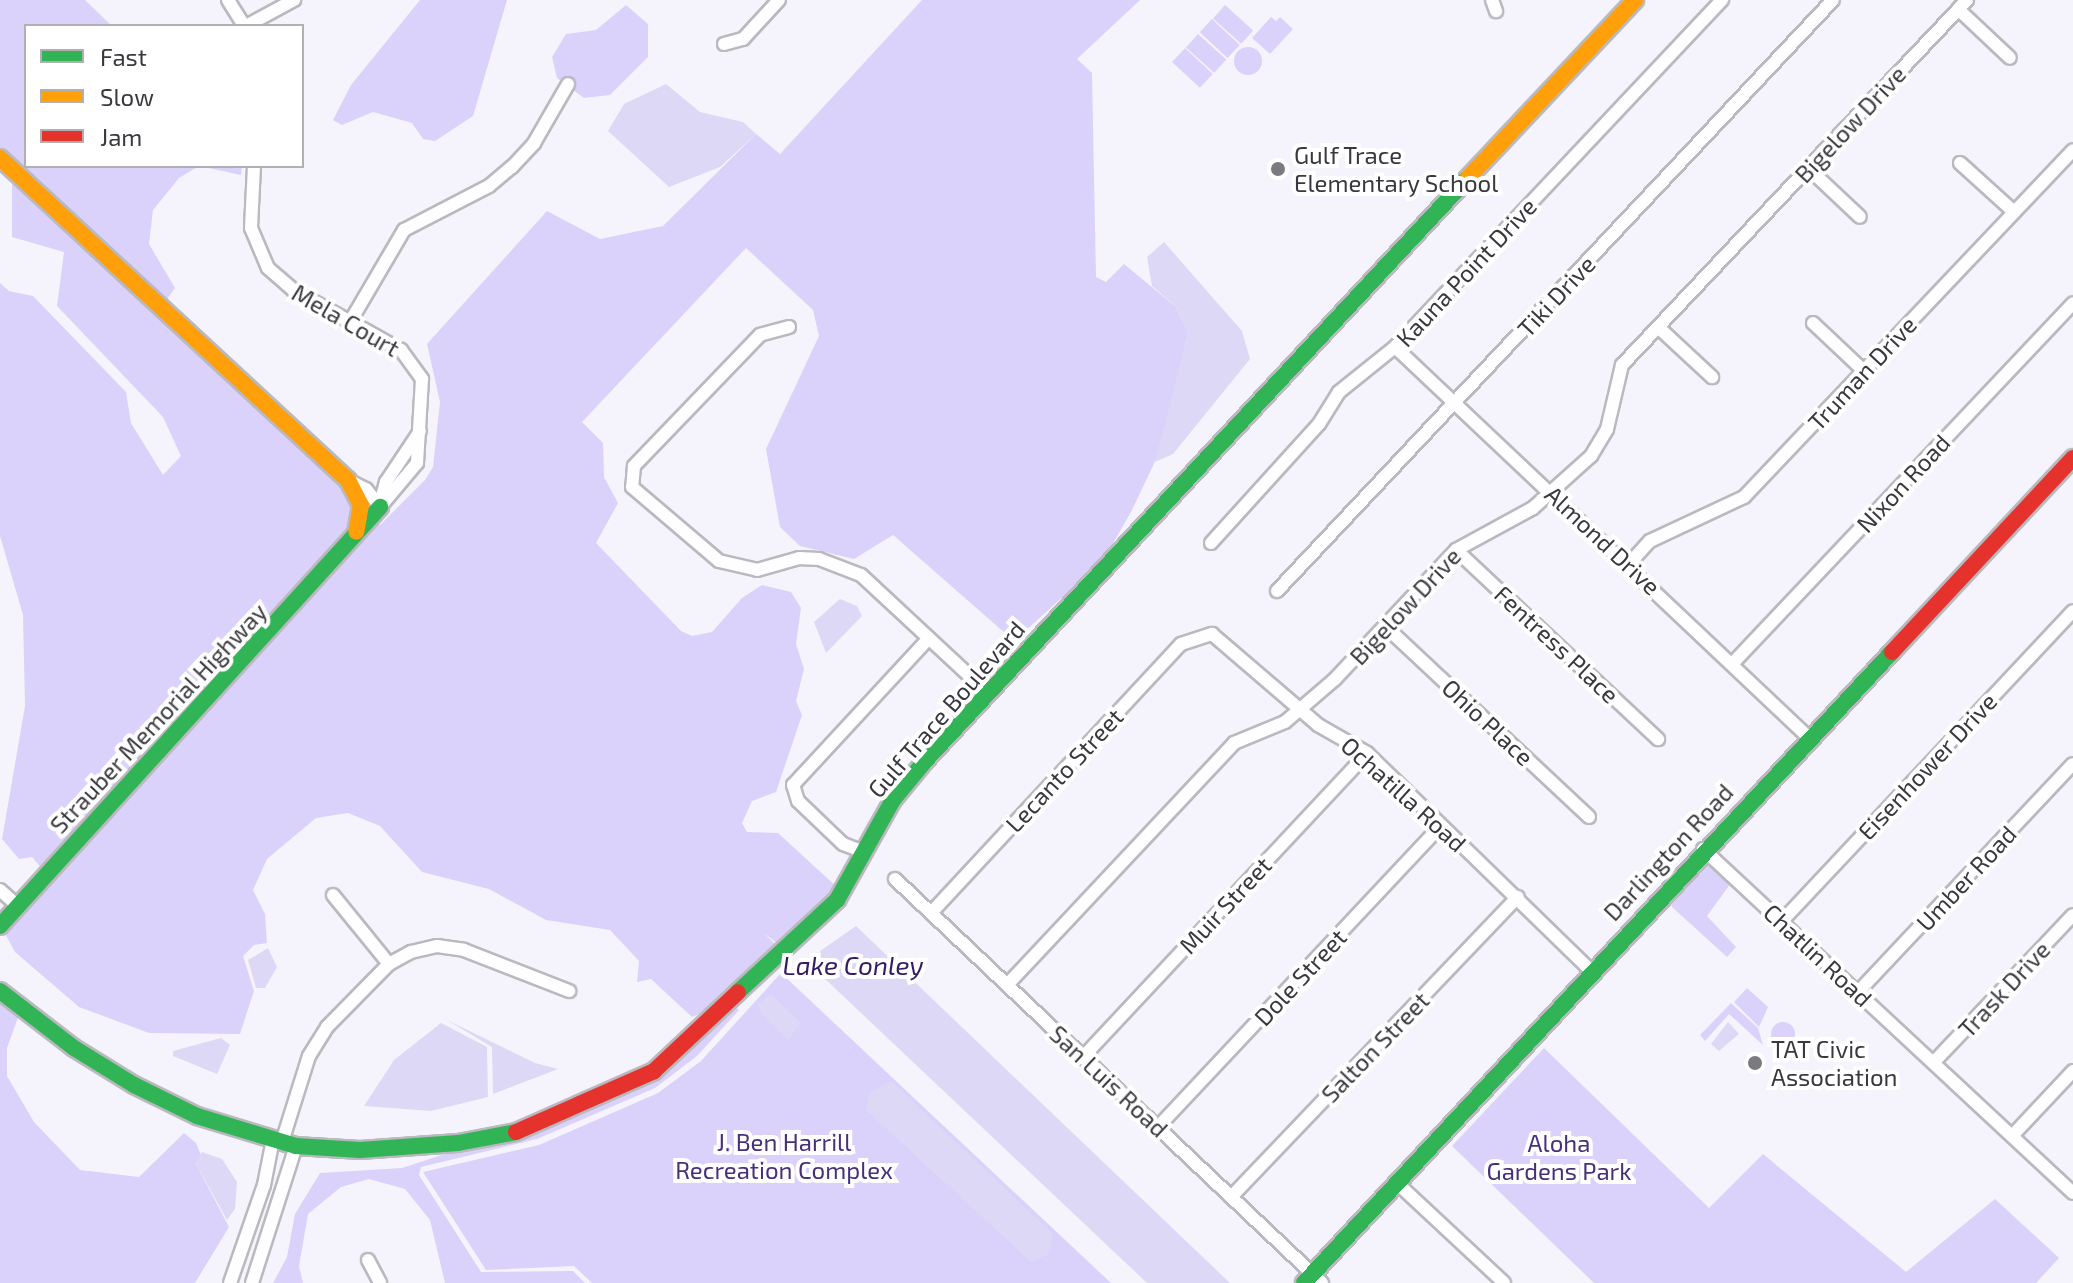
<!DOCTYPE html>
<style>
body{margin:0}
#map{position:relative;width:2073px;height:1283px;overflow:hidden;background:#f5f4fc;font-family:"Exo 2",sans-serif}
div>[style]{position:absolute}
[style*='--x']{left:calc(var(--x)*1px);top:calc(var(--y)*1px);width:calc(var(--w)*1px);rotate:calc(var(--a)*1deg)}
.green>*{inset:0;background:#dad2fa;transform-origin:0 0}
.round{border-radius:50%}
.water>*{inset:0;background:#ddd8f6}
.roads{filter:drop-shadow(2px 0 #bab9bf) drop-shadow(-2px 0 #bab9bf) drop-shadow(0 2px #bab9bf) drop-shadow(0 -2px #bab9bf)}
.street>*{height:12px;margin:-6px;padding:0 6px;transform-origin:6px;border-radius:6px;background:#fefdff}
.fast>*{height:16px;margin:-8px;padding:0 8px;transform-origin:8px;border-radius:8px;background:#30b455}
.slow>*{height:16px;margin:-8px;padding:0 8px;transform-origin:8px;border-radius:8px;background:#ff9f0a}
.jam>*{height:16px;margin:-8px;padding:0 8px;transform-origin:8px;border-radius:8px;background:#e5322d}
.dots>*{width:22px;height:22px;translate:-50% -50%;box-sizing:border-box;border:4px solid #fff;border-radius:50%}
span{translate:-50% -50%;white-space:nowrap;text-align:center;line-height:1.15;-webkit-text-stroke:8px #fff;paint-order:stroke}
.street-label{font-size:24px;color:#39383e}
.poi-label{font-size:24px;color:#39383e}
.left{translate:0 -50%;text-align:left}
.park-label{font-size:24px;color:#46307b}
.water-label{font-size:26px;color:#341b66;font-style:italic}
.legend{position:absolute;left:24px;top:24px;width:280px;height:144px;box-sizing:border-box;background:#fff;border:2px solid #b0afb2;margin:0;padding:10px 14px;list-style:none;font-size:24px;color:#39383e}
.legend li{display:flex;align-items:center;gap:16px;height:40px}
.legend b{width:40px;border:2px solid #b0afb2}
</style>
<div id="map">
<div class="green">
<i style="clip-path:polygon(0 0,85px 0,112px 26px,26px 26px,26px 166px,242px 166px,241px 175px,199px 166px,179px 178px,153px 210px,149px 244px,175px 288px,167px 299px,185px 322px,0 151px)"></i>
<i style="clip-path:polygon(420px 0,507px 0,473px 116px,435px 141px,423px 139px,412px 123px,373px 112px,342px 125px,333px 120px,351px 85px)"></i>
<i style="clip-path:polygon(922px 0,1140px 0,1077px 59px,1092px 73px,1096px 277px,1106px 282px,1124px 264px,1176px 307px,1188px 333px,1161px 449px,1131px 512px,1108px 552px,1086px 576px,1014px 641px,893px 535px,854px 559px,800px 546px,780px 527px,766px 449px,819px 336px,813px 310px,746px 248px,582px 422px,603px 443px,604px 477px,618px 503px,596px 543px,681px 631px,692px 636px,712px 632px,742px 598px,762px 585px,791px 592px,801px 608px,796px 644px,804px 669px,796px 701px,802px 715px,776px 792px,752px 801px,742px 823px,747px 832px,778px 833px,838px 888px,833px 897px,778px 944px,764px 933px,775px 944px,719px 1006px,692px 1017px,651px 979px,637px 982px,639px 961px,610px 930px,546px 920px,489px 889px,422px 872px,380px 826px,348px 813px,316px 818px,267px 859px,253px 890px,265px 914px,267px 943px,254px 945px,243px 956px,254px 991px,240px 1034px,149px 1033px,79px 1007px,15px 952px,3px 930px,376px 522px,380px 525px,425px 480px,433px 467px,440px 402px,427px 344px,547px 211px,600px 239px,663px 226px,756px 134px,780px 154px)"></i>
<i style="clip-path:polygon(626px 5px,648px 24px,648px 57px,610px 95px,584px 98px,557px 78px,552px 57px,566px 34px,596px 30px)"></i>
<i style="left:1225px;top:5px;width:38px;height:18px;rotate:42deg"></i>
<i style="clip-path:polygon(1271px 17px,1276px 21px,1280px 17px,1293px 29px,1270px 54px,1252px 38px)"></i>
<i style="left:1212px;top:19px;width:38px;height:18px;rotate:43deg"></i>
<i style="left:1198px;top:34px;width:38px;height:18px;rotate:42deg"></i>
<i class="round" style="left:1234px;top:47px;width:28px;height:28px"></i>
<i style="left:1185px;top:48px;width:38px;height:19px;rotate:43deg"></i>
<i style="clip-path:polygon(12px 176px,279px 426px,354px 500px,356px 512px,345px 539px,43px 870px,32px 857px,19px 859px,2px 839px,25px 706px,23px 615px,0 536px,0 283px,9px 291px,33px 296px,126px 392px,131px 423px,163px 475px,181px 456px,163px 417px,57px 306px,64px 252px,12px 237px)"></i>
<i style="clip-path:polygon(1705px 861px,1731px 883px,1707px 916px,1736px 947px,1727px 957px,1672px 907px,1669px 897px)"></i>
<i style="clip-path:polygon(781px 973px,1111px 1283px,592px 1283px,574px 1266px,486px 1270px,423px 1172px,539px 1145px,658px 1093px,701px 1061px)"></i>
<i style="clip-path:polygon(1747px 988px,1768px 1007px,1759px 1027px,1734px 1002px)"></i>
<i style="clip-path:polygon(0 998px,19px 1015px,7px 1048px,7px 1076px,34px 1122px,80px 1170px,139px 1177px,184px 1133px,196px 1143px,201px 1155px,196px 1164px,229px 1227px,195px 1283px,0 1283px)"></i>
<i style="clip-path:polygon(1731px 1003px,1758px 1028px,1763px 1045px,1729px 1014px,1705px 1041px,1700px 1035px)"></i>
<i style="clip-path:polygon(734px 1006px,739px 1010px,697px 1056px,655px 1088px,537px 1139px,421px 1167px,419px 1175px,481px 1272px,573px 1271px,585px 1283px,445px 1283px,430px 1220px,405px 1189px,369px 1179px,341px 1187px,308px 1214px,299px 1266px,303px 1283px,273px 1283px,287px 1257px,295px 1214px,320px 1173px,402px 1168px,466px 1147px,529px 1135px,660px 1076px)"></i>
<i class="round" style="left:1771px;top:1022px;width:24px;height:24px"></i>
<i style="clip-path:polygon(1544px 1048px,1709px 1208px,1763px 1154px,1906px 1272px,1995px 1199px,2059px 1258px,2036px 1283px,1594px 1283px,1452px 1146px)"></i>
</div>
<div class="water">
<i style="clip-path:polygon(666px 84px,700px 112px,743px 122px,756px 134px,720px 167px,669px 187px,608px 131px,624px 104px)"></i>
<i style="clip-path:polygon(1164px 242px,1242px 331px,1250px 359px,1173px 454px,1155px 462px,1188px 333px,1176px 307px,1152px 286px,1147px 257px)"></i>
<i style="clip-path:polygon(840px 599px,857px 606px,862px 616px,826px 653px,814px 622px)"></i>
<i style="clip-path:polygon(856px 926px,1230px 1283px,1147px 1283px,824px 978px,820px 951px)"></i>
<i style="clip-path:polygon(268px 948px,277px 967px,265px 988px,256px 988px,248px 960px)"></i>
<i style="clip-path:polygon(771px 994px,801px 1023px,788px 1040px,760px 1012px,758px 1004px)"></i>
<i style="clip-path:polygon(447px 1020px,535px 1063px,558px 1069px,493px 1094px,492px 1047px)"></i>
<i style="clip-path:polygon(1728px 1022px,1739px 1034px,1719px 1051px,1711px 1044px)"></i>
<i style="clip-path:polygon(441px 1023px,487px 1047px,488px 1097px,431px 1111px,364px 1106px,394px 1060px)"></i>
<i style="clip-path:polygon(221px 1038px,230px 1045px,217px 1074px,173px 1056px,173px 1051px)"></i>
<i style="clip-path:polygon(891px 1081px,1053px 1234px,1049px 1254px,1031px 1262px,866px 1110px,869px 1093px)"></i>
<i style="clip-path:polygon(202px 1152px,222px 1159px,237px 1182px,235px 1209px,227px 1220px,196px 1164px)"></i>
</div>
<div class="roads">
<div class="street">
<i style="--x:228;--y:0;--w:31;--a:58"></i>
<i style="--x:1492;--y:0;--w:12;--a:70"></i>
<i style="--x:1958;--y:9;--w:71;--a:43.3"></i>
<i style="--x:246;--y:26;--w:55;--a:-28.4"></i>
<i style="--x:724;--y:44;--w:20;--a:-15"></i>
<i style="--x:743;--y:39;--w:53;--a:-47.3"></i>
<i style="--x:1960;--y:163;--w:73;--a:42.2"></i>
<i style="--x:254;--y:166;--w:62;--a:92.8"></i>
<i style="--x:251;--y:228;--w:43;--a:67"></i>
<i style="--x:268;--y:268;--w:33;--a:41"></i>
<i style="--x:293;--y:290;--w:124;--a:29.1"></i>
<i style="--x:401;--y:350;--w:36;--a:54"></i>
<i style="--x:422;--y:379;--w:84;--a:93.4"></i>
<i style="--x:417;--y:463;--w:57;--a:130.1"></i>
<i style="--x:1808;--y:168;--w:71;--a:43.3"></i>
<i style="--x:350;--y:322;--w:107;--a:-59.6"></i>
<i style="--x:404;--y:230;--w:96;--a:-27.4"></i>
<i style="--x:489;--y:186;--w:30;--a:-40"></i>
<i style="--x:512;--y:167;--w:33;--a:-47"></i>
<i style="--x:534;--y:143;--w:68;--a:-60"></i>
<i style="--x:1813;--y:323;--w:70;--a:43.3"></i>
<i style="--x:789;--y:327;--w:30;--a:165"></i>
<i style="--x:760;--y:335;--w:182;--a:133.9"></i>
<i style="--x:634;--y:466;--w:21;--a:95"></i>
<i style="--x:632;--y:487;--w:114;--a:40.4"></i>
<i style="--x:719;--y:561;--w:39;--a:13"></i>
<i style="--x:757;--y:570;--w:44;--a:-15.9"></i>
<i style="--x:799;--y:558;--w:20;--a:3"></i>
<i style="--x:819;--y:559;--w:45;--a:20.9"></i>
<i style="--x:861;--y:575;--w:172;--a:42.9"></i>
<i style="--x:1658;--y:327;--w:74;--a:42.8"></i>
<i style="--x:1395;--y:347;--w:568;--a:43.36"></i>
<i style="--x:348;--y:480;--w:20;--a:27"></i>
<i style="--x:366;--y:489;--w:23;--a:52"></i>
<i style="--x:380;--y:504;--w:23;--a:-75"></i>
<i style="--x:386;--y:482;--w:61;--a:-56.3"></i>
<i style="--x:1211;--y:543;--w:161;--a:-47.8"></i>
<i style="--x:1319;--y:424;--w:38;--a:-58"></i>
<i style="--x:1339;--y:392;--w:72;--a:-38.8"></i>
<i style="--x:1395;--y:347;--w:477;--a:-46.7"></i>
<i style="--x:1456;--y:550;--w:277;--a:43.1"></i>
<i style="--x:1629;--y:564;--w:31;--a:-48"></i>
<i style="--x:1650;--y:541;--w:104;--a:-25.1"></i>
<i style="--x:1744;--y:497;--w:478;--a:-46.5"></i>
<i style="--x:1277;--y:591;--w:811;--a:-46.75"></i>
<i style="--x:1386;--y:627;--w:278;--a:43.1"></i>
<i style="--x:1733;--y:663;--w:495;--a:-46.6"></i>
<i style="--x:1703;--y:849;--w:505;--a:42.91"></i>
<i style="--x:864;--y:852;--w:22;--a:-159"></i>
<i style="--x:843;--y:844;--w:62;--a:-136.3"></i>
<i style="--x:798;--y:801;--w:17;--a:-107"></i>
<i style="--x:793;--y:785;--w:200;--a:-47.2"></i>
<i style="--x:895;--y:879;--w:588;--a:43.41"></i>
<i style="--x:0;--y:890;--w:24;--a:42"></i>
<i style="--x:333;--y:895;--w:89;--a:50.9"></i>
<i style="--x:931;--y:913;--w:367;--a:-47.1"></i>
<i style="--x:1181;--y:644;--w:33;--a:-18"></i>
<i style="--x:1212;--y:634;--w:140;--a:40.6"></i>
<i style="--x:1318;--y:725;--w:56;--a:29.7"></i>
<i style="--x:1367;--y:753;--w:315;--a:44.2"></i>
<i style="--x:1782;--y:921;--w:425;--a:-46.8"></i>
<i style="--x:1007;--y:985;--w:332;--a:-46.8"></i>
<i style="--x:1234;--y:743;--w:55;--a:-22.4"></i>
<i style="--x:1285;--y:722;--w:66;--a:-40.7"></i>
<i style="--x:1335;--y:679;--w:177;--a:-46.8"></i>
<i style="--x:1456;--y:550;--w:88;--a:-28.6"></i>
<i style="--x:1533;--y:508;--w:78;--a:-41.9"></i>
<i style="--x:1591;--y:456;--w:31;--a:-59"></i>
<i style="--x:1607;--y:429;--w:66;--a:-76.8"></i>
<i style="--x:1622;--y:365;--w:502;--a:-46.61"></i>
<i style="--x:1858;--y:992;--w:313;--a:-46.7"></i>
<i style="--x:1083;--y:1057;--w:416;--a:-46.9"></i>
<i style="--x:1934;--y:1062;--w:202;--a:-46.6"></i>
<i style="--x:1158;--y:1127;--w:413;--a:-46.8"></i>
<i style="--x:2012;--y:1136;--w:89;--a:-46.8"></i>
<i style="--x:282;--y:1142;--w:90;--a:-72.6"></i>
<i style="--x:309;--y:1056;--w:34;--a:-58"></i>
<i style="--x:327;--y:1027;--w:88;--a:-45.5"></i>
<i style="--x:389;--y:964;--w:25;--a:-29"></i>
<i style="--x:411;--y:952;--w:27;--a:-13"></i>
<i style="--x:437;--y:946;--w:27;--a:8"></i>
<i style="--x:464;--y:950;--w:113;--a:21.3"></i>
<i style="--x:1398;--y:1184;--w:145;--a:43"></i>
<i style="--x:1231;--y:1197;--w:415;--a:-46.3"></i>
<i style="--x:368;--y:1260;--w:26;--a:62"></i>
<i style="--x:230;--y:1283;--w:104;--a:-70.9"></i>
<i style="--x:264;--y:1185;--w:47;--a:-78.9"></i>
<i style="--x:252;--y:1283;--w:144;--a:-72.2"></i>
</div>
<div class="fast">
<i style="--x:0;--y:926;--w:566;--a:-47.79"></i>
<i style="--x:0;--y:991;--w:93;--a:37.6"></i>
<i style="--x:74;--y:1048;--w:70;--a:31.7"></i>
<i style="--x:134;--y:1085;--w:70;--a:26.2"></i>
<i style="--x:197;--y:1116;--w:103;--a:16.9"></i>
<i style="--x:296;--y:1146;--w:64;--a:3.6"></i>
<i style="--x:360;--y:1150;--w:98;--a:-4.1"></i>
<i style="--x:458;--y:1143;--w:59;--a:-10.7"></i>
<i style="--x:738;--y:992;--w:135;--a:-42.9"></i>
<i style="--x:837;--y:900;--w:115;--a:-60.8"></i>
<i style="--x:893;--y:800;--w:50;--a:-50.6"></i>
<i style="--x:925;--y:761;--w:797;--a:-47.03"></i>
<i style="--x:1304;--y:1283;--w:862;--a:-47.02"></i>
</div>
<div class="slow">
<i style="--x:0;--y:158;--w:474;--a:42.8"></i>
<i style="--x:348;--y:480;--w:28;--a:63"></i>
<i style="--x:361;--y:505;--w:27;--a:100"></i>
<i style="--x:1468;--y:178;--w:244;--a:-46.8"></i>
</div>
<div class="jam">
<i style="--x:1892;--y:652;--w:265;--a:-47"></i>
<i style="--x:516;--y:1132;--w:151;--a:-23.8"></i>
<i style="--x:654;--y:1071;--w:115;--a:-43.2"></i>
</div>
</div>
<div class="dots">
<i style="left:1278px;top:169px;background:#7b7a80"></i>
<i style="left:1755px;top:1063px;background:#7b7a80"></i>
</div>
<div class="street-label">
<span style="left:1850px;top:124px;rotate:-47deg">Bigelow Drive</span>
<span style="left:1466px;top:272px;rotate:-47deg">Kauna Point Drive</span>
<span style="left:1556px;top:296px;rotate:-47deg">Tiki Drive</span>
<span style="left:346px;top:320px;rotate:30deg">Mela Court</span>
<span style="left:1862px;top:373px;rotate:-47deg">Truman Drive</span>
<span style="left:1903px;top:483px;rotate:-47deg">Nixon Road</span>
<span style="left:1603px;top:540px;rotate:43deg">Almond Drive</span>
<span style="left:1405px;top:606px;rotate:-47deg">Bigelow Drive</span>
<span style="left:1557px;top:644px;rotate:43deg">Fentress Place</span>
<span style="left:946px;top:709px;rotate:-49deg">Gulf Trace Boulevard</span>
<span style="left:158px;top:718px;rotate:-47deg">Strauber Memorial Highway</span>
<span style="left:1488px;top:722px;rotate:43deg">Ohio Place</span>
<span style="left:1927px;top:766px;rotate:-47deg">Eisenhower Drive</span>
<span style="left:1064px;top:770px;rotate:-47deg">Lecanto Street</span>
<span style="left:1404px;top:794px;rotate:42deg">Ochatilla Road</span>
<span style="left:1668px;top:852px;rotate:-47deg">Darlington Road</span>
<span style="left:1966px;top:878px;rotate:-47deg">Umber Road</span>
<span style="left:1225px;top:905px;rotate:-47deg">Muir Street</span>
<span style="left:1818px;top:955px;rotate:43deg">Chatlin Road</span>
<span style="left:1300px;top:977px;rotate:-47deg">Dole Street</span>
<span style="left:2004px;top:989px;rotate:-47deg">Trask Drive</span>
<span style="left:1375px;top:1047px;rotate:-46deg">Salton Street</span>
<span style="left:1109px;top:1081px;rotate:43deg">San Luis Road</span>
</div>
<div class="poi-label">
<span class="left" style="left:1294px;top:169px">Gulf Trace<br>Elementary School</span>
<span class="left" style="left:1771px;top:1063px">TAT Civic<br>Association</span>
</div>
<div class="park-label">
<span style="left:784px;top:1156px">J. Ben Harrill<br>Recreation Complex</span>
<span style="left:1559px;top:1157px">Aloha<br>Gardens Park</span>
</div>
<div class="water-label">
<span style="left:853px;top:965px">Lake Conley</span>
</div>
<ul class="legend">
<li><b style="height:10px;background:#30b455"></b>Fast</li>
<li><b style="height:10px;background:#ff9f0a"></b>Slow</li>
<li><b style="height:10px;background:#e5322d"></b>Jam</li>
</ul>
</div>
